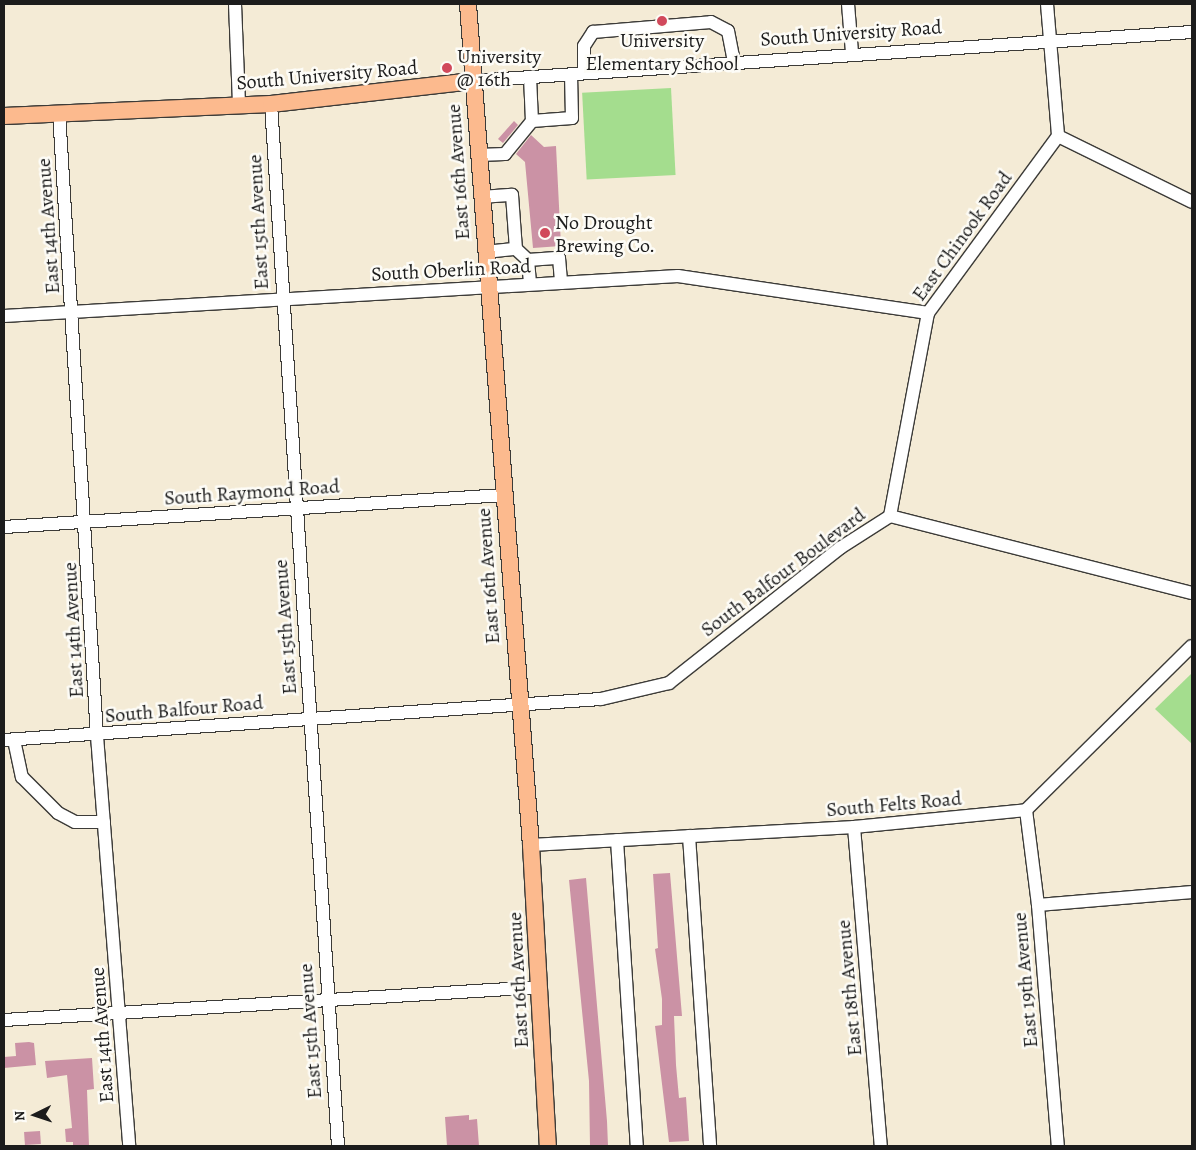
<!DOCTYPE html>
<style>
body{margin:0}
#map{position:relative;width:1196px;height:1150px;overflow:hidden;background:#f4ebd6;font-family:Alegreya,serif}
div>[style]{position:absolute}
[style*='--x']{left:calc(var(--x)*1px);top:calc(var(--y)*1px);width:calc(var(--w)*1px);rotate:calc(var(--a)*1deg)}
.green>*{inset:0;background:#a4dd8e;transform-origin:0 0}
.building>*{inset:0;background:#cb92a5;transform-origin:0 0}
.roads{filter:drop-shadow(1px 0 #3c3b38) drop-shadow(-1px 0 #3c3b38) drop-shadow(0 1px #3c3b38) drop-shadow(0 -1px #3c3b38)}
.minor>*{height:12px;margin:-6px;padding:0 6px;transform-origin:6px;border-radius:6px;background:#fff}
.major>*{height:16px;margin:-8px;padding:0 8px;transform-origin:8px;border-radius:8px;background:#fcba8e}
.dots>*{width:14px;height:14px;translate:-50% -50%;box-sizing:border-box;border:2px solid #fdfcf7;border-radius:50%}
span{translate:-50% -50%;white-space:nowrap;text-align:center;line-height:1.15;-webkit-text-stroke:5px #fdfcf7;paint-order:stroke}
.street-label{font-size:20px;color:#1c1c1c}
.poi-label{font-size:20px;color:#1c1c1c}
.left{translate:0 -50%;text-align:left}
.frame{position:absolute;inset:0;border:5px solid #1c1c1c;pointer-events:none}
.north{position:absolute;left:10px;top:1090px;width:50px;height:50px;-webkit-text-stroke:4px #fdfcf7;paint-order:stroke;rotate:266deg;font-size:14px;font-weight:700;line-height:20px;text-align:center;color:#1c1c1c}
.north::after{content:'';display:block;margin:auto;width:18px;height:22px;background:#1c1c1c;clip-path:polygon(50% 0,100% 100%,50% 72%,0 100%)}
</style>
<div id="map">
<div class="green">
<i style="left:671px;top:88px;width:87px;height:89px;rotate:87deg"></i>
<i style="clip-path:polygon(1192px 673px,1192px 744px,1155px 709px)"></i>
</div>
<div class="building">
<i style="clip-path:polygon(514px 121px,518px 125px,503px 143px,498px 139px)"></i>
<i style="clip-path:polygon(531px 135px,544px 147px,556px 146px,561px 246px,533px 248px,525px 162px,516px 154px)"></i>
<i style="clip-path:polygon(670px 873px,682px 1016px,674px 1016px,676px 1065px,679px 1098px,686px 1097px,689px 1141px,669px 1142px,655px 1026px,662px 1025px,662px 999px,655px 949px,658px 948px,653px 874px)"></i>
<i style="clip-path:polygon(586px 878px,607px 1121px,608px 1146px,590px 1146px,589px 1081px,569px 880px)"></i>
<i style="clip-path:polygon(29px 1042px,34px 1043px,36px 1065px,4px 1068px,4px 1057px,16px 1056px,15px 1043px)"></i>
<i style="clip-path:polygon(92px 1058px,94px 1089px,87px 1090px,89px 1146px,73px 1146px,73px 1142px,66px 1142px,65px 1129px,72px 1128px,67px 1075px,47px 1078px,45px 1061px)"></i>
<i style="clip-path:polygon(469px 1115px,469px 1120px,477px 1119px,479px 1146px,447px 1146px,445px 1117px)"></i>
<i style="left:40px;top:1131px;width:13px;height:16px;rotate:86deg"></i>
</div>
<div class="roads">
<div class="minor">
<i style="--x:235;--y:4;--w:101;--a:87.7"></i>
<i style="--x:848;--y:4;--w:49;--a:85.3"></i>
<i style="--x:1047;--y:4;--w:132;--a:85.2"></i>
<i style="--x:584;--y:73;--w:27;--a:-90"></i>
<i style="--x:584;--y:46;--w:17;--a:-57"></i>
<i style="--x:593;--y:32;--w:118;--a:-4.8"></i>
<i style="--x:711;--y:22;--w:19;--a:28"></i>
<i style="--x:728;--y:31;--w:32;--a:79"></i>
<i style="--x:530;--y:77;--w:44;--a:87.4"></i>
<i style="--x:473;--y:81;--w:721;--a:-3.9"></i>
<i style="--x:271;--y:104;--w:1044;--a:86.32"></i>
<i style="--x:59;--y:112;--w:625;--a:86.52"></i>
<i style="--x:97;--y:736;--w:411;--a:85.5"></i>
<i style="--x:1058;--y:136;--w:149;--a:26.2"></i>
<i style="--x:478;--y:155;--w:27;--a:-2"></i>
<i style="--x:505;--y:154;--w:43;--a:-50.7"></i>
<i style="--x:532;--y:121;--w:40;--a:-4.3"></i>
<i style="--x:572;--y:118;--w:44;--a:-91.3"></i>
<i style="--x:481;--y:197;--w:31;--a:-4"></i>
<i style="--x:512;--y:195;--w:54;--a:85.8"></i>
<i style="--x:516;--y:249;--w:16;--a:43"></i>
<i style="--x:528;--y:260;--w:31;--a:-4"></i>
<i style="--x:559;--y:258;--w:25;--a:85"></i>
<i style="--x:485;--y:252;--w:31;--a:-6"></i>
<i style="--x:528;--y:260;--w:24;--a:85"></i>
<i style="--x:4;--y:316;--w:675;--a:-3.4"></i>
<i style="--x:678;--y:276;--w:253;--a:8.4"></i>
<i style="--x:890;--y:516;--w:207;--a:-79.4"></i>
<i style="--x:928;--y:313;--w:220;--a:-53.7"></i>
<i style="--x:4;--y:527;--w:501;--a:-3.66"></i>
<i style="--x:4;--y:740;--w:598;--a:-3.93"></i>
<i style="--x:601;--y:699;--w:70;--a:-13.2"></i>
<i style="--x:669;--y:683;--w:218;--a:-38.3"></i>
<i style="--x:840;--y:548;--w:59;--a:-32.6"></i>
<i style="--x:890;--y:516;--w:312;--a:14.3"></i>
<i style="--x:14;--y:740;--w:38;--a:78"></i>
<i style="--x:22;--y:777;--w:51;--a:45"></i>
<i style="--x:58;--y:813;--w:19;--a:28"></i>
<i style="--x:75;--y:822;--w:29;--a:0"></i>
<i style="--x:1026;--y:810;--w:96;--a:82.8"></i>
<i style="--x:1038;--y:905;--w:242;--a:85.3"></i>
<i style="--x:854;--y:827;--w:320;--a:85.2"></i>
<i style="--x:689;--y:836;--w:311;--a:86.1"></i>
<i style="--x:617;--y:840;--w:307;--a:86.3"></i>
<i style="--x:531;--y:845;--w:324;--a:-3.2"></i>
<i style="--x:854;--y:827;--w:173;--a:-5.6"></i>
<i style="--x:1026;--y:810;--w:233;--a:-44.7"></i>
<i style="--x:1038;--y:905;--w:155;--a:-4.8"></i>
<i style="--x:4;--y:1020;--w:537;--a:-3.52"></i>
</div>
<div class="major">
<i style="--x:468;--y:4;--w:843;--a:85.72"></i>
<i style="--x:531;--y:845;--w:301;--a:86.8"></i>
<i style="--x:4;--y:116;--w:267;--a:-2.6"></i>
<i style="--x:271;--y:104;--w:203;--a:-6.5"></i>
</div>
</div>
<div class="dots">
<i style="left:662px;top:21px;background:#d1495b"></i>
<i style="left:447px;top:68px;background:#d1495b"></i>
<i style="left:545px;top:233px;background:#d1495b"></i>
</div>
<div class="street-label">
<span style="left:851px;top:33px;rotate:-4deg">South University Road</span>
<span style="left:327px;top:75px;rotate:-5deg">South University Road</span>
<span style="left:458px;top:172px;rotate:-94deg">East 16th Avenue</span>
<span style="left:258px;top:222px;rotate:-93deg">East 15th Avenue</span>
<span style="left:48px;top:226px;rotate:-94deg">East 14th Avenue</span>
<span style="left:962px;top:236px;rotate:-54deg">East Chinook Road</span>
<span style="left:451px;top:270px;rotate:-3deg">South Oberlin Road</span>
<span style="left:252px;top:492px;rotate:-4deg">South Raymond Road</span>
<span style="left:783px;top:572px;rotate:-37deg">South Balfour Boulevard</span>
<span style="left:488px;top:576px;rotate:-94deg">East 16th Avenue</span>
<span style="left:285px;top:627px;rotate:-94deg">East 15th Avenue</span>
<span style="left:73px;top:630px;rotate:-93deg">East 14th Avenue</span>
<span style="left:184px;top:709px;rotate:-5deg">South Balfour Road</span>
<span style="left:894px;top:804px;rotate:-5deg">South Felts Road</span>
<span style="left:518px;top:980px;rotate:-93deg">East 16th Avenue</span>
<span style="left:1025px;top:980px;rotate:-95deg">East 19th Avenue</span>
<span style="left:849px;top:988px;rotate:-95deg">East 18th Avenue</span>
<span style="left:310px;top:1031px;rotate:-94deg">East 15th Avenue</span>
<span style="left:102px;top:1035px;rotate:-94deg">East 14th Avenue</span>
</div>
<div class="poi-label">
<span style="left:662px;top:52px">University<br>Elementary School</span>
<span class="left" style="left:457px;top:68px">University<br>@ 16th</span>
<span class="left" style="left:555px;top:234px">No Drought<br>Brewing Co.</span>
</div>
<div class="frame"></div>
<div class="north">N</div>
</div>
